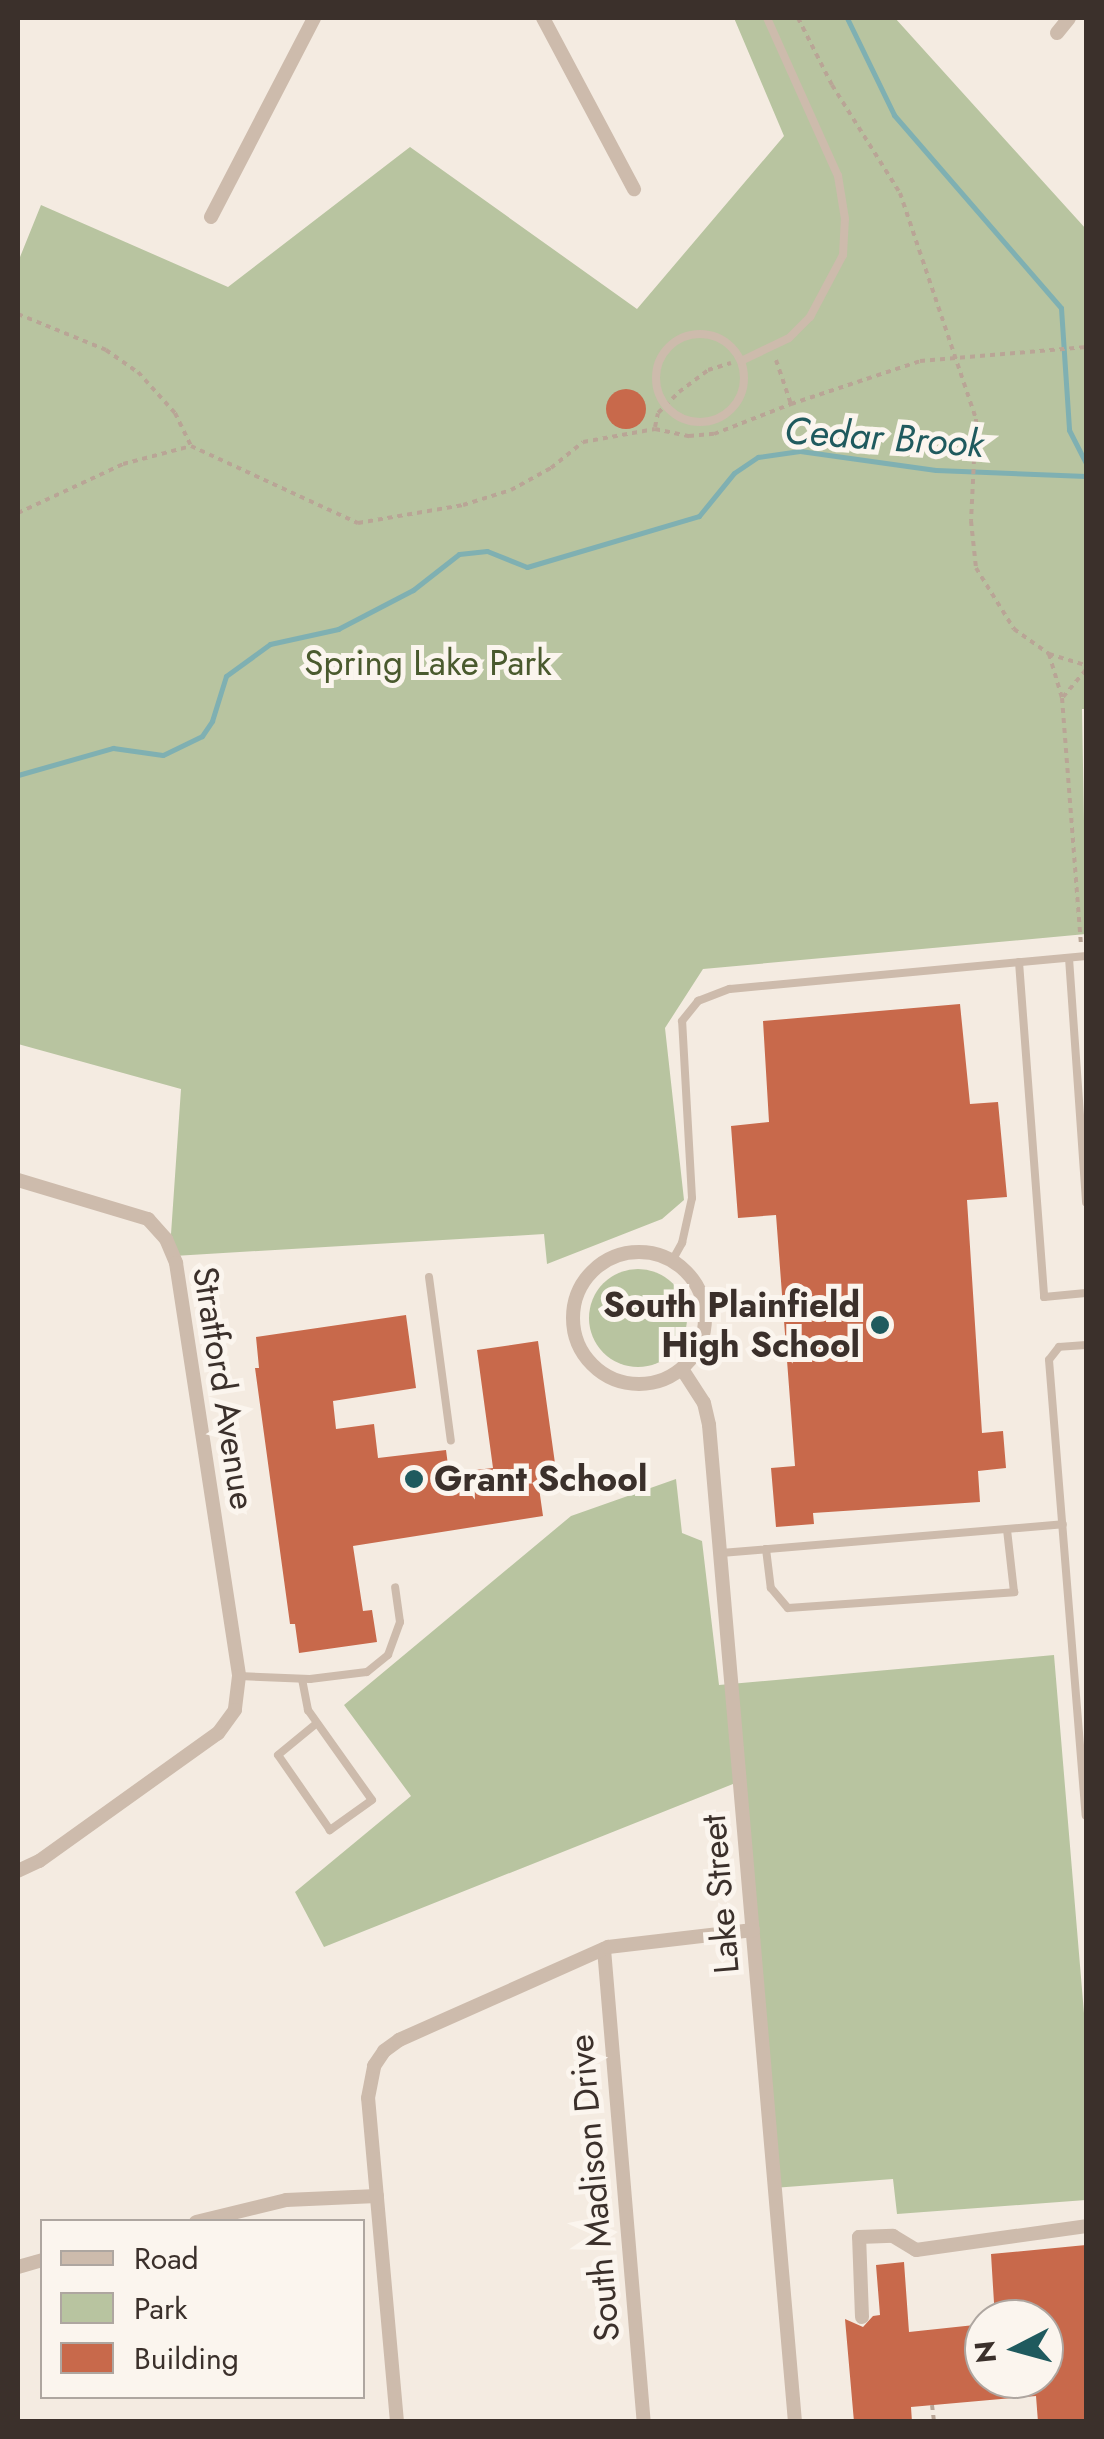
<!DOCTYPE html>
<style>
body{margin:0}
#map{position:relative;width:1104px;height:2439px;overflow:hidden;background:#f4ebe1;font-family:Jost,sans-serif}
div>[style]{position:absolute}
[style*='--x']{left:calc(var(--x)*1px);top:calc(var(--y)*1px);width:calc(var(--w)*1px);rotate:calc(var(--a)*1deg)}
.green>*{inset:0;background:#b8c4a0}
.round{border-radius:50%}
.stream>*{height:5px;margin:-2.5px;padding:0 2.5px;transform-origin:2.5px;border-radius:2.5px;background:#7fb0b2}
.building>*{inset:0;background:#c8694b}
.path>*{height:4px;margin-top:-2px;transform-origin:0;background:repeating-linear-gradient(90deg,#b9a596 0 5px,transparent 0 10px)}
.service>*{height:8px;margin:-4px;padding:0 4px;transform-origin:4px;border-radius:4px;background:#cdbbac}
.service>.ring{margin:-4px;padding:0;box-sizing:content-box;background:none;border:8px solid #cdbbac;border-radius:50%}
.minor>*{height:14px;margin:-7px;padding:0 7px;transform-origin:7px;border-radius:7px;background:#cdbbac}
.minor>.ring{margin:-7px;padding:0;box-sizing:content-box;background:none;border:14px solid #cdbbac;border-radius:50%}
.dots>*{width:28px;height:28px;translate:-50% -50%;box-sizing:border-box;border:5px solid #fbf5ee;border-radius:50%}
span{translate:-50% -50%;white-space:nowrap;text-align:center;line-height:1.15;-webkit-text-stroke:10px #fbf5ee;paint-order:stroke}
.park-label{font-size:35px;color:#4a5a2e}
.poi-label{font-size:35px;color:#3b302b;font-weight:700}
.right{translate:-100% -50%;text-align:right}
.left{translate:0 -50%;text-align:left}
.street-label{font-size:35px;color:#3b302b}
.water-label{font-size:38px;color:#1f5a5e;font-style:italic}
.frame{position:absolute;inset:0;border:20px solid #3b302b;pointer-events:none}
.legend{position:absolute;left:40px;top:2219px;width:325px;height:180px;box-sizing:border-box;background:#fbf5ee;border:2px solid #aea6a0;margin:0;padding:12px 18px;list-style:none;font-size:30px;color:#3b302b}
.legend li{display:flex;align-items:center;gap:20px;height:50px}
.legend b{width:50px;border:2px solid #aea6a0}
.north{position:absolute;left:964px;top:2299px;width:100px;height:100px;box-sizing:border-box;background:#fbf5ee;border:2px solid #aea6a0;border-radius:50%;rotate:264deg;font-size:28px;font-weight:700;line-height:40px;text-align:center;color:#3b302b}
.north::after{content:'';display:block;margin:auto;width:35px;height:45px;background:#1f5a5e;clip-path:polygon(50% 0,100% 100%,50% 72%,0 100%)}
</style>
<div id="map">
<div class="green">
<i style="clip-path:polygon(734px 18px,895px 18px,1086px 229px,1086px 709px,1082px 709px,1086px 934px,703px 969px,665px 1028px,684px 1200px,662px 1219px,547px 1264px,544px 1234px,174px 1256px,171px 1234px,181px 1089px,18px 1044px,18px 262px,41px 205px,228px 287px,410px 147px,637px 309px,784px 136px)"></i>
<i class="round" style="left:589px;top:1269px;width:98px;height:98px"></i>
<i style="clip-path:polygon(676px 1479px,682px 1533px,702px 1541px,719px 1685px,1054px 1655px,1086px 2037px,1086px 2200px,897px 2214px,893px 2179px,773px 2188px,738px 1782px,324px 1947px,295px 1892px,411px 1796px,344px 1705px,571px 1516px)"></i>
</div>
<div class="stream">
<i style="--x:847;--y:18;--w:108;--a:64.1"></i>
<i style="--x:894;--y:115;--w:255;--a:49.1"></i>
<i style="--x:1061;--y:308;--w:122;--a:86.2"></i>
<i style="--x:1069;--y:430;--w:37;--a:63"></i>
<i style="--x:18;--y:775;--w:99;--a:-15.9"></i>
<i style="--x:113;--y:748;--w:50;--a:8"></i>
<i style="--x:163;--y:755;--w:43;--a:-26"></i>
<i style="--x:202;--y:736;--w:18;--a:-56"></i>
<i style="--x:212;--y:721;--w:47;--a:-72.7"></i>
<i style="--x:226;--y:676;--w:54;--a:-36"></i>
<i style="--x:270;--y:644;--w:70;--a:-12.4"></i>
<i style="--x:338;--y:629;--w:85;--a:-27.5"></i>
<i style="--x:413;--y:590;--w:58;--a:-38"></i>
<i style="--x:459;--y:554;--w:28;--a:-6"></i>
<i style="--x:487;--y:551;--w:43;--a:21.8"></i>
<i style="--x:527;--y:567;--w:179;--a:-16.5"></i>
<i style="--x:699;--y:516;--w:55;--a:-50.9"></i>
<i style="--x:734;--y:473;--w:29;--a:-34"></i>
<i style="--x:758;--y:457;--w:42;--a:-8.1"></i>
<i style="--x:800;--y:451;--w:137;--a:8"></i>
<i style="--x:936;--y:470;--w:150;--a:2.3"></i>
</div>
<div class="building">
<i class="round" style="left:606px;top:389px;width:40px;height:40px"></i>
<i style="clip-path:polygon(960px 1004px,970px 1104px,998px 1102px,1007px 1197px,967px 1200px,982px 1433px,1003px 1431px,1006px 1468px,978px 1471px,980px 1502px,813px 1513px,814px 1524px,776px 1527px,771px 1468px,795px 1466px,776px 1215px,738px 1218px,731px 1126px,769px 1122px,763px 1021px)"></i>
<i style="clip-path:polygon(406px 1315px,416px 1388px,333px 1401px,336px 1429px,374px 1424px,378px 1458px,446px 1450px,449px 1473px,493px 1468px,477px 1350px,538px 1341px,558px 1485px,539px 1488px,543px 1516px,353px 1546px,363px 1611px,372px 1610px,377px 1642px,299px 1653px,295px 1624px,290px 1624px,255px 1368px,259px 1368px,256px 1337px)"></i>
<i style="clip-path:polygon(1086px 2245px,1086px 2422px,1038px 2422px,1036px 2396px,911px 2407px,912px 2422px,854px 2422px,845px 2319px,863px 2327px,873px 2316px,880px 2315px,876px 2265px,904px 2262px,909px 2332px,984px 2324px,984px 2379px,1044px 2379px,1044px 2319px,995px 2319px,991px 2254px)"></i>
</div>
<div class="path">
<i style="--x:798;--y:18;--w:75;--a:63.1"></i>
<i style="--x:832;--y:85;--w:128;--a:57.8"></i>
<i style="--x:900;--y:193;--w:238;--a:71.4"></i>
<i style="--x:976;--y:419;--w:102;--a:92.8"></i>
<i style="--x:971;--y:521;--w:47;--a:83.9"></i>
<i style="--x:976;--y:568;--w:72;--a:58.1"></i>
<i style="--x:1014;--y:629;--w:43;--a:35.5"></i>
<i style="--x:1049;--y:654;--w:39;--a:17"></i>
<i style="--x:18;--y:314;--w:95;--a:22.2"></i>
<i style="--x:106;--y:350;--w:39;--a:35"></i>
<i style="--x:138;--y:372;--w:55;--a:47.9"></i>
<i style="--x:175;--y:413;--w:37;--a:64"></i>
<i style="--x:191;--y:446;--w:184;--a:24.8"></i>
<i style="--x:358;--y:523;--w:107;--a:-9.7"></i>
<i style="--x:463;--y:505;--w:50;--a:-17.4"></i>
<i style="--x:511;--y:490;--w:46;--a:-28.8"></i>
<i style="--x:551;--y:468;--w:41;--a:-39.1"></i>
<i style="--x:583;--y:442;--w:73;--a:-10.2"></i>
<i style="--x:655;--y:429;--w:35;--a:12"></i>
<i style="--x:689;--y:436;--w:25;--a:-5"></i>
<i style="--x:714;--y:434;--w:83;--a:-21.3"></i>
<i style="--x:776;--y:360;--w:46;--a:71.2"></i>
<i style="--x:791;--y:404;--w:136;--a:-18.4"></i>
<i style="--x:920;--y:361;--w:167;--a:-4.8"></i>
<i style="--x:655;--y:427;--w:14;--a:-78"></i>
<i style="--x:658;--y:413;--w:30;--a:-45"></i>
<i style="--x:679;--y:392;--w:36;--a:-37"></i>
<i style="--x:708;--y:370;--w:24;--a:-17"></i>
<i style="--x:18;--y:513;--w:116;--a:-25"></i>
<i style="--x:123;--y:464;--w:70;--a:-14.8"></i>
<i style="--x:1049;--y:654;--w:46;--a:73.5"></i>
<i style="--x:1062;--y:698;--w:249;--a:85.6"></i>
<i style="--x:1063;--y:697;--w:35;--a:-50"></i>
<i style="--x:932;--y:2405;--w:17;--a:83"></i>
</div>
<div class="service">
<i class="ring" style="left:656px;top:334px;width:80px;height:80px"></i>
<i style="--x:741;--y:361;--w:53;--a:-25.6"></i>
<i style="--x:789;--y:338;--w:30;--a:-45"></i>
<i style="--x:810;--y:317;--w:70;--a:-62"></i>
<i style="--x:843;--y:255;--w:36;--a:-87"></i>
<i style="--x:845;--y:219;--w:44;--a:-99.2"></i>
<i style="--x:838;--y:176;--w:173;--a:-114.2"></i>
<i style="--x:1069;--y:958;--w:245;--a:86"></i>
<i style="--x:1019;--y:962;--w:336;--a:85.7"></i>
<i style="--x:1044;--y:1297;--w:42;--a:-5.4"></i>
<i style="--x:672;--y:1261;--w:21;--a:-61"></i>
<i style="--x:682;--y:1243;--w:46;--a:-77.5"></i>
<i style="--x:692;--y:1198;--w:177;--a:-93.2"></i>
<i style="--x:682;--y:1021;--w:26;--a:-51"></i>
<i style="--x:698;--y:1001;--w:34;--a:-21"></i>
<i style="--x:730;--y:989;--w:358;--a:-5.3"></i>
<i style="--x:429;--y:1277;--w:165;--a:82.4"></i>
<i style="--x:1086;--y:1345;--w:27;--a:176"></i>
<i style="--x:1059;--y:1347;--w:16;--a:128"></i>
<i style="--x:1049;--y:1360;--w:457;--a:85.4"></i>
<i style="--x:766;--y:1549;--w:39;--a:83"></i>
<i style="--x:771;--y:1588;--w:26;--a:50"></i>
<i style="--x:788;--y:1608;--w:227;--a:-4"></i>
<i style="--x:1014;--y:1592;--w:62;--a:-96.4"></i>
<i style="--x:721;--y:1553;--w:343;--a:-4.8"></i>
<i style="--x:239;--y:1676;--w:71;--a:2.4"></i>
<i style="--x:310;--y:1679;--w:57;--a:-7"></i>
<i style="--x:367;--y:1672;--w:27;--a:-39"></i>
<i style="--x:388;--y:1655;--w:35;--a:-70"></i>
<i style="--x:400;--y:1622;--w:35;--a:-98"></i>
<i style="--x:302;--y:1679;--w:32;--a:79"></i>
<i style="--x:308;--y:1710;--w:110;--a:54.6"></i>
<i style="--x:372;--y:1800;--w:52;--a:144.5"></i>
<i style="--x:330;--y:1830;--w:91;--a:-124.7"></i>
<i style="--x:278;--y:1755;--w:50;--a:-39.4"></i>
</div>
<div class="minor">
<i style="--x:543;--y:18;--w:194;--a:62"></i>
<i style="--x:1057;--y:33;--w:19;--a:-51"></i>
<i style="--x:211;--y:217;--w:224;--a:-62.6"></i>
<i style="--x:18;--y:1180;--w:136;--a:16.7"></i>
<i style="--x:148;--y:1219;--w:27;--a:48"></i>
<i style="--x:166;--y:1239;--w:26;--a:67"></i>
<i style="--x:176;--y:1263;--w:418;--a:81.3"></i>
<i style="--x:239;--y:1676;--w:34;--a:97"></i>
<i style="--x:235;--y:1710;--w:29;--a:126"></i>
<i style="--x:218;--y:1733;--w:220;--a:144.4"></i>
<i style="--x:39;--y:1861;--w:23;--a:155"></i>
<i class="ring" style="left:573px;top:1252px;width:118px;height:118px"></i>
<i style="--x:682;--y:1369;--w:40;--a:57.1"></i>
<i style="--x:704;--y:1403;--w:23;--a:77"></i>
<i style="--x:709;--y:1425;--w:1001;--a:85.07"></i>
<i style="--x:604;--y:1949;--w:475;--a:85.2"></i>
<i style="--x:196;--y:2222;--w:93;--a:-13.7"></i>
<i style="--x:286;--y:2200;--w:91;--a:-2.5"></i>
<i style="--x:18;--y:2267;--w:25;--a:-16"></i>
<i style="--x:862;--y:2317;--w:80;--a:-92.1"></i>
<i style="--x:859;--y:2237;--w:34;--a:-2"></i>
<i style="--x:893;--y:2236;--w:27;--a:31"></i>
<i style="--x:916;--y:2250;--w:172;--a:-8"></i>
<i style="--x:397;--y:2422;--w:325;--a:-95.1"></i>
<i style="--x:368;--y:2098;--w:33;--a:-79"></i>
<i style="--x:374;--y:2066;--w:18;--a:-56"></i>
<i style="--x:384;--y:2051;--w:19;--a:-36"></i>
<i style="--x:399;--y:2040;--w:229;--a:-24"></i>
<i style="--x:608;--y:1947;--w:146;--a:-6.7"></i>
</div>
<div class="dots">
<i style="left:880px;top:1325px;background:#1f5a5e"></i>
<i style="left:414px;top:1479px;background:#1f5a5e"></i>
</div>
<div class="park-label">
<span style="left:428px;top:663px">Spring Lake Park</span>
</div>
<div class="poi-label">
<span class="right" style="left:860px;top:1325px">South Plainfield<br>High School</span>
<span class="left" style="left:434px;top:1479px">Grant School</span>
</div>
<div class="street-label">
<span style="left:224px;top:1388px;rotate:81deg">Stratford Avenue</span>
<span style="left:720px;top:1894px;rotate:-95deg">Lake Street</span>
<span style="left:594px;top:2188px;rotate:-95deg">South Madison Drive</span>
</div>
<div class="water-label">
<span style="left:884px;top:437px;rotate:4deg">Cedar Brook</span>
</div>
<div class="frame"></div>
<ul class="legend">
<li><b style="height:12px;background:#cdbbac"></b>Road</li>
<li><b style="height:28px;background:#b8c4a0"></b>Park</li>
<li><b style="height:28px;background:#c8694b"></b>Building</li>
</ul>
<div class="north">N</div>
</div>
